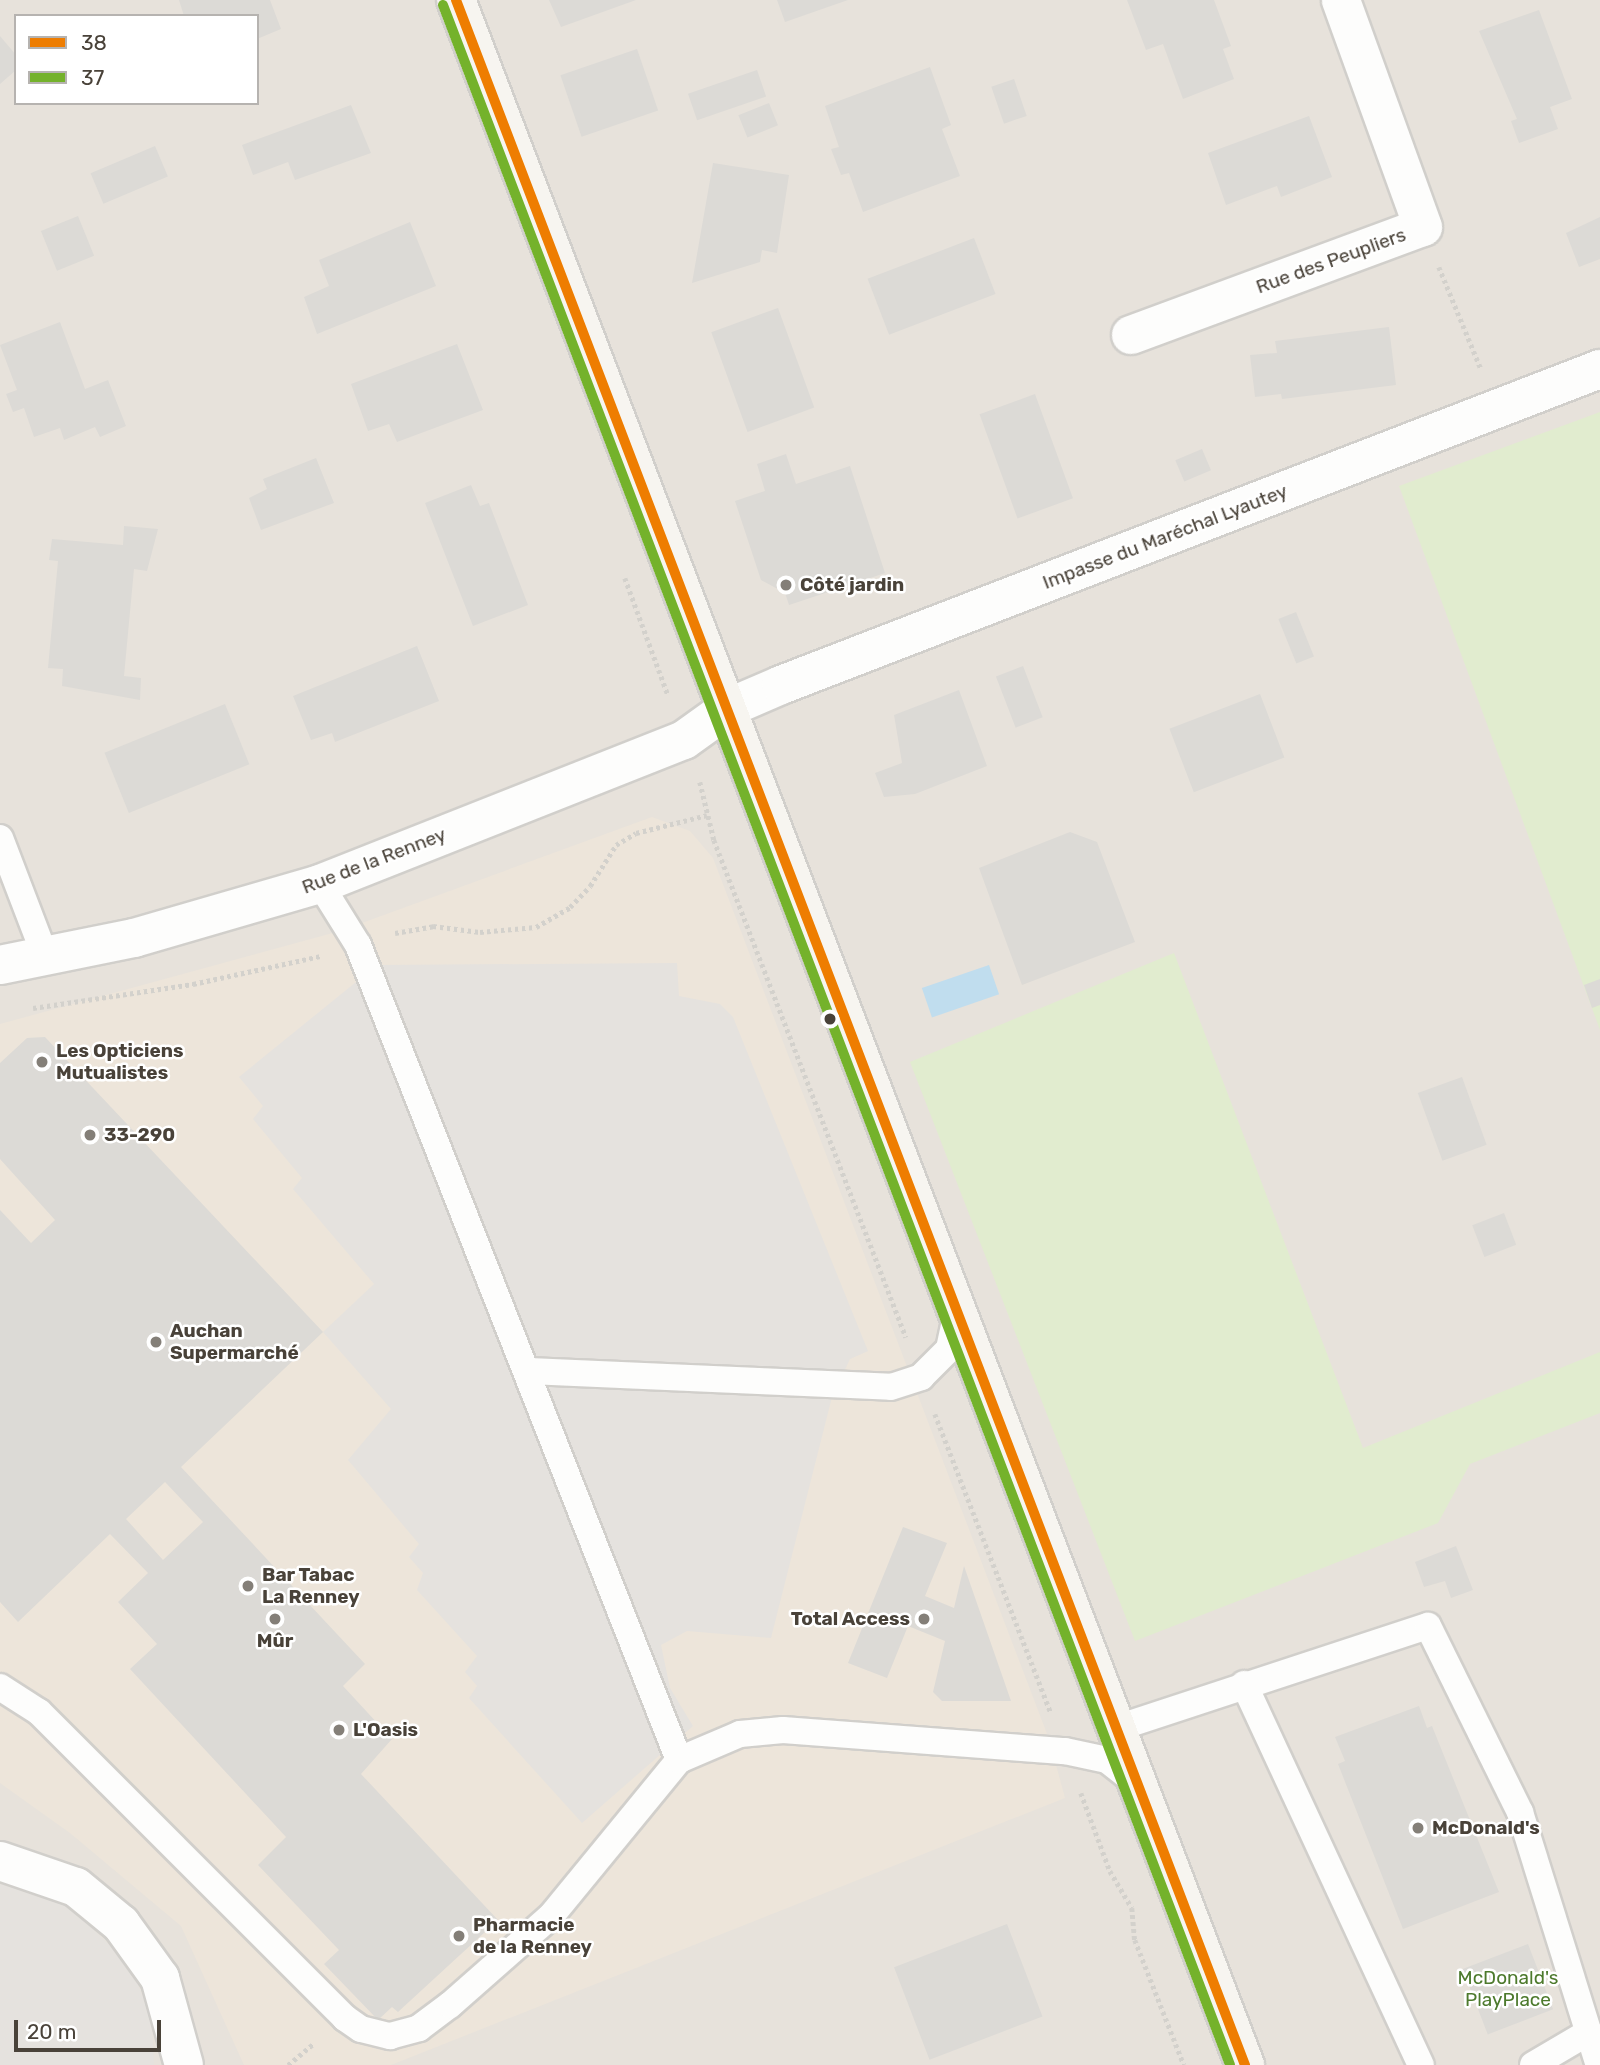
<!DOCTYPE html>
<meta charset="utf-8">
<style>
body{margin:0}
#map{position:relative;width:1600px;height:2065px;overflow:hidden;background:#f3f1ed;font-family:Rubik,sans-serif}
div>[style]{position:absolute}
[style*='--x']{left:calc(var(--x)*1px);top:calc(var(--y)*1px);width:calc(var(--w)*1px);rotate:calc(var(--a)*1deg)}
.residential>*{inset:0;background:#e7e2db}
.commercial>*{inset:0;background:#ede5da}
.green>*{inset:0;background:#e1eccf}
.parking>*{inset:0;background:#e5e2de}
.water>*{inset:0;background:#c0ddee;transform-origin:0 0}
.building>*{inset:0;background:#dcdad6;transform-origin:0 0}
.path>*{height:4.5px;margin-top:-2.25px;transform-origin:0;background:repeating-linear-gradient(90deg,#d3d1cc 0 3.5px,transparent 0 7px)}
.roads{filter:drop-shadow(2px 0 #d1cfcb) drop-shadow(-2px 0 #d1cfcb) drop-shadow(0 2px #d1cfcb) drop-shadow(0 -2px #d1cfcb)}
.service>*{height:26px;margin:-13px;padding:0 13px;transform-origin:13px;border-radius:13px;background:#fdfdfc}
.minor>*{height:38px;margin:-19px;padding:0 19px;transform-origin:19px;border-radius:19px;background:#fdfdfc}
.secondary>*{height:38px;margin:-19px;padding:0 19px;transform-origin:19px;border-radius:19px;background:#f7f5f0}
.bus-1>*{height:10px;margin:-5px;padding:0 5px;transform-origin:5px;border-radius:5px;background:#ee7d01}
.bus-2>*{height:10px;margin:-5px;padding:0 5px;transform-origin:5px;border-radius:5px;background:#74b22b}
.dots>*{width:19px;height:19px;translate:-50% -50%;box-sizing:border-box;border:4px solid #fff;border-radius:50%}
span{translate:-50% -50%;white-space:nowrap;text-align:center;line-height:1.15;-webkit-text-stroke:5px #fff;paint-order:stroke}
.street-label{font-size:19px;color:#494239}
.poi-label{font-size:19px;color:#494239;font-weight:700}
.left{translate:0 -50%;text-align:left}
.right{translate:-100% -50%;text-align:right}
.park-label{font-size:19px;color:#4d7a2d}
.legend{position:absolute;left:14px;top:14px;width:245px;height:91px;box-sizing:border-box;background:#fff;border:2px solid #b6b3b0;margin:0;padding:9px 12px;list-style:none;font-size:21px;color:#494239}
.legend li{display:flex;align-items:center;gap:14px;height:35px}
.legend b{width:35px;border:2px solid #b6b3b0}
.scale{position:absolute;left:14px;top:2020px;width:147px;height:32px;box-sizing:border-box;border:4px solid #494239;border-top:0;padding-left:9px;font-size:21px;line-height:24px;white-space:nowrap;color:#494239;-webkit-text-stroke:5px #fff;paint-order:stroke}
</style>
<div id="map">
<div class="residential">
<i style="clip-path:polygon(evenodd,0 0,1600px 0,1600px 2065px,0 2065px,0 0,16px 16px,257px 16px,257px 103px,16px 103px,16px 16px)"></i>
</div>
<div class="commercial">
<i style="clip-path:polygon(652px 817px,690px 831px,713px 858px,1049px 1739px,1065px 1798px,391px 2065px,244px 2065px,181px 1926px,70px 1833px,0 1783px,0 1024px,340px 931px)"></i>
</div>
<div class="green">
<i style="clip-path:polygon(1600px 412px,1600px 1030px,1399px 486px)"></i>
<i style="clip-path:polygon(1174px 953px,1363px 1448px,1600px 1352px,1600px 1413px,1470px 1464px,1438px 1523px,1135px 1641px,910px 1062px)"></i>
</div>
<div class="parking">
<i style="clip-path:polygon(677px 963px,679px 996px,720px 1004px,733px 1017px,868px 1351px,850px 1359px,832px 1397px,771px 1638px,687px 1631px,661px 1645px,670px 1688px,693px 1726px,582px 1823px,469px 1698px,477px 1686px,465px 1672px,477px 1656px,417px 1590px,423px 1573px,409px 1557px,419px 1544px,348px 1460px,391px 1409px,323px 1332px,374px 1284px,293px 1189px,302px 1178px,253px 1119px,263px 1106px,239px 1077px,377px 965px)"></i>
<i style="clip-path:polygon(0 1878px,66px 1903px,131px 1966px,152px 2021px,154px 2065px,0 2065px)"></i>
</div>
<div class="water">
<i style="left:989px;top:965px;width:31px;height:71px;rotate:71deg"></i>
</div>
<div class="building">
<i style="clip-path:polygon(179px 0,270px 0,281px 29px,257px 39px,257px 16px,184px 16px)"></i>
<i style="clip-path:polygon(549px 0,636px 0,561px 27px)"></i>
<i style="clip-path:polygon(777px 0,848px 0,785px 22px)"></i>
<i style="clip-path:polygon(1127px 0,1214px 0,1231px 46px,1223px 49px,1234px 79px,1183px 99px,1163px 44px,1146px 50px)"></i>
<i style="clip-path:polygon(1539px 10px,1572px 99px,1550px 107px,1558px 129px,1519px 143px,1511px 121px,1517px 119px,1479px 31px)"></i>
<i style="clip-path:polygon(0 36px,16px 55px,16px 70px,0 84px)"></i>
<i style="left:637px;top:49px;width:65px;height:81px;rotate:71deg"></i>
<i style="clip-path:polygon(930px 67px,951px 125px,942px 129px,960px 176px,863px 212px,849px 173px,841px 175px,831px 149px,839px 147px,825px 106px)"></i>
<i style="left:757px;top:70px;width:28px;height:73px;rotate:71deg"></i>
<i style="left:1014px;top:79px;width:39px;height:24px;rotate:71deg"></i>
<i style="left:769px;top:103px;width:24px;height:33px;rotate:68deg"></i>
<i style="clip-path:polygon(351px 105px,371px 153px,295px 180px,288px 162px,253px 175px,242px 145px)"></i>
<i style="clip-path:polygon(1309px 116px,1332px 177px,1281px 197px,1277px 186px,1226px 205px,1208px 153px)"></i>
<i style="left:155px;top:146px;width:33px;height:70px;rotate:67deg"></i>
<i style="clip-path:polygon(713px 163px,789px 175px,777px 253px,762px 250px,760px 262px,692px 283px)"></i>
<i style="left:78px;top:216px;width:43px;height:40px;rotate:68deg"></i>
<i style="clip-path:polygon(1600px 217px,1600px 259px,1579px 267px,1566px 233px)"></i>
<i style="clip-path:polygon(410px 222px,436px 286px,317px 334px,304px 297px,329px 286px,319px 260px)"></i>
<i style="left:974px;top:238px;width:60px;height:114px;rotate:69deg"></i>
<i style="left:778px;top:308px;width:106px;height:71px;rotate:70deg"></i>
<i style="clip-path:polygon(60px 322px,85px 389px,108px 380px,126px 426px,100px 437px,95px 427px,64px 440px,60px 428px,34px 437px,24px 408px,13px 412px,6px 394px,17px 390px,0 345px)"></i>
<i style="clip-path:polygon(1389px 327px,1396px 385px,1282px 399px,1281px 394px,1255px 397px,1250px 355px,1277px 353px,1275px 341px)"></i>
<i style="clip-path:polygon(457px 344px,483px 410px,397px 442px,389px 424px,368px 431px,351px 384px)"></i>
<i style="left:1035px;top:394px;width:111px;height:59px;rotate:70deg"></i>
<i style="left:1202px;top:449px;width:23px;height:29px;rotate:67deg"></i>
<i style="clip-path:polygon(786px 454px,796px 484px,850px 466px,885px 573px,789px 605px,785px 593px,761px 580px,735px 501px,765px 491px,757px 464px)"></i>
<i style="clip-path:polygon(316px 458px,334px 503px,261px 530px,249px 498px,267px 489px,263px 479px)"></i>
<i style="clip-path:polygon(471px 485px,480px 506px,489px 503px,528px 605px,473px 626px,425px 503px)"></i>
<i style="clip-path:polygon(124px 526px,158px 529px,147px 571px,134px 569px,124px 676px,141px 678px,140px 700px,62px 686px,63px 669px,48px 668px,58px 561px,49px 560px,52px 539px,123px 545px)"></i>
<i style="left:1296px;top:612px;width:48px;height:19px;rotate:68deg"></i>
<i style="clip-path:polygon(417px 646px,439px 701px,335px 742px,332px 733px,311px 740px,293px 696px)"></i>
<i style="left:1023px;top:666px;width:55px;height:29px;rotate:69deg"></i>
<i style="clip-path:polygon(959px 690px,987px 766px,915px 794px,884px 797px,875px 773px,902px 763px,894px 715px)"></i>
<i style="left:1260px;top:694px;width:68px;height:97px;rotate:69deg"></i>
<i style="left:225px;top:704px;width:65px;height:130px;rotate:68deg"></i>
<i style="clip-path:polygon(1070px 832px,1097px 842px,1135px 942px,1022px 985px,979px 868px)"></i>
<i style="clip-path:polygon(1600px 979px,1600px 1005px,1592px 1008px,1584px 985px)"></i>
<i style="clip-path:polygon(evenodd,45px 1037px,323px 1332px,181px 1467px,365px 1664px,343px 1686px,392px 1739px,361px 1774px,498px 1920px,398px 2012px,392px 2007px,378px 2020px,324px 1964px,339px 1950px,258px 1865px,286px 1837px,130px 1669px,157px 1644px,118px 1602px,148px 1573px,110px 1534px,18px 1622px,0 1602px,0 1210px,31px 1243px,55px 1220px,0 1159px,0 1063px,27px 1038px,45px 1037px,165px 1482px,203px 1522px,163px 1560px,126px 1519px,165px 1482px)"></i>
<i style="left:1462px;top:1077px;width:72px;height:47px;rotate:70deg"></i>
<i style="left:1504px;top:1213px;width:34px;height:34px;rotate:69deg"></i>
<i style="clip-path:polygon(903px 1527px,947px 1543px,925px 1596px,954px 1608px,964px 1566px,1011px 1701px,942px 1701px,933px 1692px,945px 1641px,908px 1626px,887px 1678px,848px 1663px)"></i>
<i style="clip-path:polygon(1456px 1546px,1473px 1590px,1451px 1598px,1445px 1581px,1424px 1587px,1415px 1562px)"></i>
<i style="clip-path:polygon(1419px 1706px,1427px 1728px,1432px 1726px,1499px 1892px,1403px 1929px,1338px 1764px,1345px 1761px,1335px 1737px)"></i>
<i style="left:1007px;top:1924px;width:99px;height:121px;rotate:69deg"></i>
<i style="left:1528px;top:1944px;width:70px;height:70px;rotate:69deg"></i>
</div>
<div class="path">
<i style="--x:1439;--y:267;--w:110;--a:67.6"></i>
<i style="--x:625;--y:578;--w:125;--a:69.8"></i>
<i style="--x:700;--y:782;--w:60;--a:76.4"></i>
<i style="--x:714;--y:840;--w:533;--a:68.88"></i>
<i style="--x:395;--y:933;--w:39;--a:-10"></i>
<i style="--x:433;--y:926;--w:47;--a:7.3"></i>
<i style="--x:480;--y:932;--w:56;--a:-5.1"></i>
<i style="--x:536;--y:927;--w:39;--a:-30"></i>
<i style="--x:570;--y:907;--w:29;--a:-46"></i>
<i style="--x:590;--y:886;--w:49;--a:-57.6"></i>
<i style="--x:616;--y:845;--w:23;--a:-31"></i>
<i style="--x:636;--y:833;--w:73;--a:-14.2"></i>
<i style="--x:33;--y:1008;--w:162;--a:-8.5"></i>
<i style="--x:193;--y:984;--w:130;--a:-12.4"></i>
<i style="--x:935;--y:1414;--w:321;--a:68.8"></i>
<i style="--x:1081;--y:1793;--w:83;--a:69.6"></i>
<i style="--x:1110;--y:1871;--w:43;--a:59.3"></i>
<i style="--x:1132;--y:1908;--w:32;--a:85"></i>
<i style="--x:1135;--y:1940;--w:134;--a:68.6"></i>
<i style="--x:288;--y:2065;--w:34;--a:-40"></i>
</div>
<div class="roads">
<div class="service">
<i style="--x:0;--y:838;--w:126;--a:69.1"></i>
<i style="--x:529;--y:1371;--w:362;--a:2.5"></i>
<i style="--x:891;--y:1387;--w:32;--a:-18"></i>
<i style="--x:921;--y:1377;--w:40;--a:-45"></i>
<i style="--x:949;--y:1349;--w:35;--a:-78"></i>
<i style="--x:1244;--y:1684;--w:420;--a:65.1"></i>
<i style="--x:0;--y:1687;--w:46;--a:32.7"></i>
<i style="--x:39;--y:1712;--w:433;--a:45"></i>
<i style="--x:345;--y:2018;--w:19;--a:35"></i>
<i style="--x:361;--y:2029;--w:30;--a:14"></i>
<i style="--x:390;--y:2036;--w:30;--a:-15"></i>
<i style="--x:419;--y:2028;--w:39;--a:-37"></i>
<i style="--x:450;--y:2005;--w:136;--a:-41.4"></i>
<i style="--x:552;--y:1915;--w:200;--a:-50.7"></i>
<i style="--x:679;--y:1760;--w:876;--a:-111.5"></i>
<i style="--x:358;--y:945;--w:72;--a:-121.9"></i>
<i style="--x:1117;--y:1728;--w:327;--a:-18.2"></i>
<i style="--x:1428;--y:1626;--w:208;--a:63.7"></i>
<i style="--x:1520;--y:1812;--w:265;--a:72.7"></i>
<i style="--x:679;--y:1760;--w:66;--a:-23.1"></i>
<i style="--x:740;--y:1734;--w:43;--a:-5.3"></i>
<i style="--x:783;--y:1730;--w:283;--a:4.3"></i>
<i style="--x:1065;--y:1751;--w:43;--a:12.1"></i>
<i style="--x:1107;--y:1760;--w:36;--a:38"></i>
<i style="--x:1533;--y:2065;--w:65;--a:-30.5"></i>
</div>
<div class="minor">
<i style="--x:1131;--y:335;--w:311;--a:-20.3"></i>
<i style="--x:1423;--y:227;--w:241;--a:-109.9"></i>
<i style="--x:0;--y:965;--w:137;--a:-11.4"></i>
<i style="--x:134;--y:938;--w:194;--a:-16.2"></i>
<i style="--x:320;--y:884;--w:391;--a:-21.6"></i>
<i style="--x:684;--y:740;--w:57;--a:-35.7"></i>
<i style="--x:730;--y:707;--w:56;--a:-23.3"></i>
<i style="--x:781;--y:685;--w:878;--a:-21.1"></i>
<i style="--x:0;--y:1861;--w:80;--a:18.9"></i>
<i style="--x:76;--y:1887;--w:58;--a:39.4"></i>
<i style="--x:121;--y:1924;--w:67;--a:54.2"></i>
<i style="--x:160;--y:1978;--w:90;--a:74.6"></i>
</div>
<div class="secondary">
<i style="--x:456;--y:0;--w:2211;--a:69.09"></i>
</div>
</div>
<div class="bus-1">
<i style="--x:456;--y:0;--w:2211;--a:69.09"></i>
</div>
<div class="bus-2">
<i style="--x:443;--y:5;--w:2205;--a:69.09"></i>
</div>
<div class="dots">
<i style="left:786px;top:585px;background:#847f78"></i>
<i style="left:830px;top:1019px;background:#494239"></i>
<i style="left:42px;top:1062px;background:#847f78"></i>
<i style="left:90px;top:1135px;background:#847f78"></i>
<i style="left:156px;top:1342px;background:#847f78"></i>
<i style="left:248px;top:1586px;background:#847f78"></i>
<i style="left:275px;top:1619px;background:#847f78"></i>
<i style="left:924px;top:1619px;background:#847f78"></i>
<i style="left:339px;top:1730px;background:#847f78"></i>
<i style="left:1418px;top:1828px;background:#847f78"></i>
<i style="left:459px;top:1936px;background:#847f78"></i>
</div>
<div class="street-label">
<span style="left:1331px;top:261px;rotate:-20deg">Rue des Peupliers</span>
<span style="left:1165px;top:537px;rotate:-21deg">Impasse du Maréchal Lyautey</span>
<span style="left:374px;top:861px;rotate:-21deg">Rue de la Renney</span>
</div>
<div class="poi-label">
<span class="left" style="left:800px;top:585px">Côté jardin</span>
<span class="left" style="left:56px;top:1062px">Les Opticiens<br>Mutualistes</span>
<span class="left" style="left:104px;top:1135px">33-290</span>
<span class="left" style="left:170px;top:1342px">Auchan<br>Supermarché</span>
<span class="left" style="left:262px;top:1586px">Bar Tabac<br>La Renney</span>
<span class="right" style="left:910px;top:1619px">Total Access</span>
<span style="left:275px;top:1641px">Mûr</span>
<span class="left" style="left:353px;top:1730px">L'Oasis</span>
<span class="left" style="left:1432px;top:1828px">McDonald's</span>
<span class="left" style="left:473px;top:1936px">Pharmacie<br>de la Renney</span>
</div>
<div class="park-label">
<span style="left:1508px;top:1989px">McDonald's<br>PlayPlace</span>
</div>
<ul class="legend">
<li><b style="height:9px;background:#ee7d01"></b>38</li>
<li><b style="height:9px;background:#74b22b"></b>37</li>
</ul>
<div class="scale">20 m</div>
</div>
